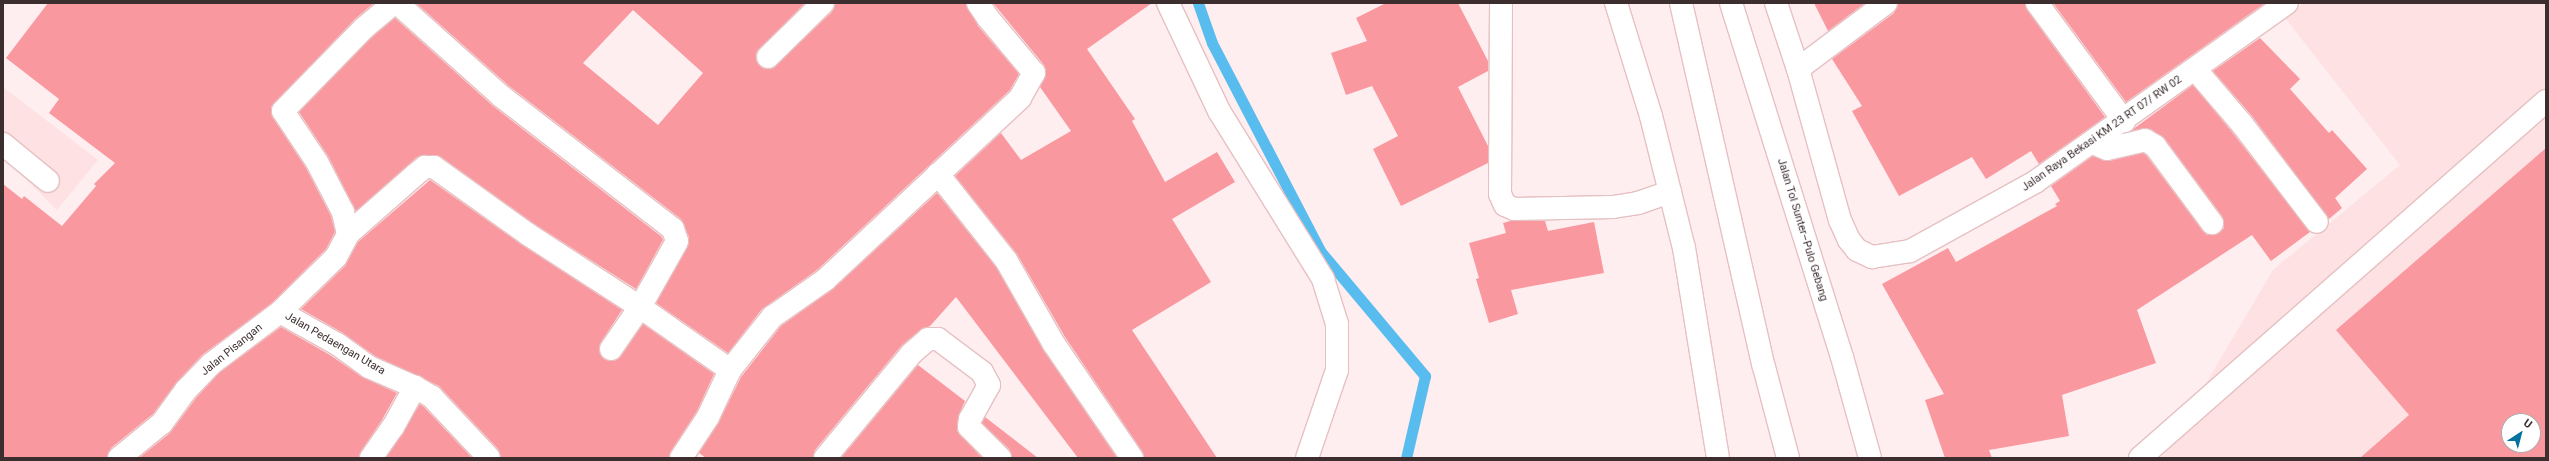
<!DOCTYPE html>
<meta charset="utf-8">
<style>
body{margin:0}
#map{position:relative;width:2549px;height:461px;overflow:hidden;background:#feeeef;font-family:Roboto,sans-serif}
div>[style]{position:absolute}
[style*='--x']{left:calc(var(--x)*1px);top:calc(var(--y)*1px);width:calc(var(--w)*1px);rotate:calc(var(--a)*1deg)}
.built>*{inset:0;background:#fee1e2}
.stream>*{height:11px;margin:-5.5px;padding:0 5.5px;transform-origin:5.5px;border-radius:5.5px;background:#59bcee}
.building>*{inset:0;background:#fa98a0}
.roads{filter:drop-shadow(1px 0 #e6c0c2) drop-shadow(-1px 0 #e6c0c2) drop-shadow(0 1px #e6c0c2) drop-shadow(0 -1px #e6c0c2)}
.service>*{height:22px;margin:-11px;padding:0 11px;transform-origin:11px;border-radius:11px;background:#fff}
.minor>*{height:22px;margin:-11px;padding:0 11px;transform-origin:11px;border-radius:11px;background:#fff}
.motorway>*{height:22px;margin:-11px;padding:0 11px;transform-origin:11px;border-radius:11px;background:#fff}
span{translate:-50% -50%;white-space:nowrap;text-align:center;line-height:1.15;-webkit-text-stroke:3.5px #fff;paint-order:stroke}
.street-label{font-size:11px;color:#3c2d2e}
.frame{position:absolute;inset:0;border:4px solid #3c2d2e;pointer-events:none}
.north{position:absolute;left:2501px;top:413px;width:40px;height:40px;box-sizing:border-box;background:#fff;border:1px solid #b1abab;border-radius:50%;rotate:36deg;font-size:11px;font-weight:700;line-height:16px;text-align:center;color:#3c2d2e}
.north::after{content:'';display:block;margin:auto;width:14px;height:18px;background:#02739e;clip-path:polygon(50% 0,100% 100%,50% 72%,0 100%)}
</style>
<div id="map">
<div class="built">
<i style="clip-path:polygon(evenodd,2303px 3px,2546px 3px,2546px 458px,2162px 458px,2273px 270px,2400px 165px,2286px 19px,2303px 3px,2509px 421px,2533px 421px,2533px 445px,2509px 445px,2509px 421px)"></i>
<i style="clip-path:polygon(3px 87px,98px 160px,57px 210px,3px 157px)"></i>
</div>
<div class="stream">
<i style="--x:1198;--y:3;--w:42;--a:70.7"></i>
<i style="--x:1212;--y:43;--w:236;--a:62.5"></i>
<i style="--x:1321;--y:252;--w:162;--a:50"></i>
<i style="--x:1425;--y:376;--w:84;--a:103"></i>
</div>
<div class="building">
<i style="clip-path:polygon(48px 3px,374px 3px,355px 19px,271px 107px,273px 118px,306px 168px,331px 216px,335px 232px,326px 249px,272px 303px,202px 355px,176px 383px,153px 414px,111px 448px,107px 458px,3px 458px,3px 184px,22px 199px,24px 196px,62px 226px,96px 186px,94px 184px,115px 163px,49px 113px,59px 99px,6px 58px)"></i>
<i style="clip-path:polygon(evenodd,416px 3px,805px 3px,756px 53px,759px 65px,771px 69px,832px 12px,835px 3px,966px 3px,978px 26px,1019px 74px,1010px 90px,817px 270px,762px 309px,728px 353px,656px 303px,688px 246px,689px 237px,681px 219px,509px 86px,416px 3px,633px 10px,703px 73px,658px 125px,583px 63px,633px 10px)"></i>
<i style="clip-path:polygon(993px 3px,1152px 3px,1087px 49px,1135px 119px,1132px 121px,1165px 182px,1217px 152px,1235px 182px,1172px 219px,1211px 282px,1132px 330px,1217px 458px,1144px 458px,1142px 451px,1065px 337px,1017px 254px,955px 176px,1001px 133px,1021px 160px,1071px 131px,1040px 87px,1046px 72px,1044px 65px)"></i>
<i style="clip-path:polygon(1386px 3px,1458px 3px,1488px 61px,1488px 71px,1458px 87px,1488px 146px,1488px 163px,1401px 206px,1373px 149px,1398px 136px,1372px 86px,1346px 95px,1331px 53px,1367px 41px,1356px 18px)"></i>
<i style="clip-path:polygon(1814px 3px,1865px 3px,1828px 31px)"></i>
<i style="clip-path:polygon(1898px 3px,2025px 3px,2027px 10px,2105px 117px,2039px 164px,2031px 151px,1986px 179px,1972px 157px,1899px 196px,1852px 111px,1862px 106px,1832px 59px,1894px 13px)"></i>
<i style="clip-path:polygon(2053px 3px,2265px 3px,2126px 102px)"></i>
<i style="clip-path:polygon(395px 18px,493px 106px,662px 237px,663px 240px,636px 289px,536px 225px,441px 157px,434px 155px,417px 157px,356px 211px,328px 156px,299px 112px,372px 37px)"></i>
<i style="clip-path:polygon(2260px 38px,2300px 79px,2290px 89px,2329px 133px,2332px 130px,2367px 169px,2335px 198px,2342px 208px,2329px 219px,2252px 116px,2213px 71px)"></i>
<i style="clip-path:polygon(2193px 85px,2232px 132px,2310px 232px,2271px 261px,2252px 235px,2137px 310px,2156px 363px,2062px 395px,2069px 436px,1989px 450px,1992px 458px,1945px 458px,1925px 400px,1944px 394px,1882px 284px,1948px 248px,1956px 262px,2057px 206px,2055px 204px,2060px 201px,2051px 186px,2093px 156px,2109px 161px,2143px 153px,2146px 155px,2202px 230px,2207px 235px,2219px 233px,2224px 228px,2222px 216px,2165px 139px,2151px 129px,2132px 130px)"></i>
<i style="clip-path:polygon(evenodd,2546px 148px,2546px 458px,2360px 458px,2409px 415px,2336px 330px,2546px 148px,2509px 421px,2533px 421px,2533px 445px,2509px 445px,2509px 421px)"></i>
<i style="clip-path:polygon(430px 180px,522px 245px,622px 310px,601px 342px,600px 354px,604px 359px,610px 361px,621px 356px,643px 324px,714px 374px,697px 411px,671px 451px,669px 458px,501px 458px,498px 449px,439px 386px,375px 356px,343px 333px,301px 309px,345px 266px,358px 242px)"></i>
<i style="clip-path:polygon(937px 193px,996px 267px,1044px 351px,1117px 458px,1078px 458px,956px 297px,930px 326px,920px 330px,902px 345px,815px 450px,813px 458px,706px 458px,699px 453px,719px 422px,741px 377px,781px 326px,833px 289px)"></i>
<i style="clip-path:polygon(1510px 221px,1545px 221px,1548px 231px,1594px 222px,1604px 273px,1511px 290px,1518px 314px,1489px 323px,1476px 279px,1479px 278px,1469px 243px,1506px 233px,1503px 223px)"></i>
<i style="clip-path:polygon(281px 327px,330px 355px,362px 377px,397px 393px,382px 420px,361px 451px,359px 458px,139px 458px,170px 433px,196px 398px,219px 373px)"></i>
<i style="clip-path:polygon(918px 365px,965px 401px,958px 417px,957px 431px,982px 458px,841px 458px)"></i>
<i style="clip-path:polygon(420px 404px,424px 407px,472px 458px,386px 458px)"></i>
<i style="clip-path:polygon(985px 417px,1038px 458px,1012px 458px,1009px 449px,982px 423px)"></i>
</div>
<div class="roads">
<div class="service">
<i style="--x:2093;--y:143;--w:15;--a:23"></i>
<i style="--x:2107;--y:149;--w:39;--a:-13"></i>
<i style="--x:2145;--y:140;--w:12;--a:31"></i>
<i style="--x:2155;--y:146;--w:96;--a:53.5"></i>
<i style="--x:3;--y:144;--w:58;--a:39.4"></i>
<i style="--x:2140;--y:458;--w:541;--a:-41.33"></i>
</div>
<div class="minor">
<i style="--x:397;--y:3;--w:140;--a:41.8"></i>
<i style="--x:501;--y:96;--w:217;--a:37.7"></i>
<i style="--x:673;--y:229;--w:13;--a:72"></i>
<i style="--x:677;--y:241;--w:4;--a:117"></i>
<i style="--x:675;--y:245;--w:71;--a:119.4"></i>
<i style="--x:640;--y:307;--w:51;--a:124.6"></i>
<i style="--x:1168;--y:3;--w:119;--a:64.7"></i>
<i style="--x:1219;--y:111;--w:198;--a:58.2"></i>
<i style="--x:1323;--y:279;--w:47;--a:72.7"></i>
<i style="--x:1337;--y:324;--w:46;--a:90"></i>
<i style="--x:1337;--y:370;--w:93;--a:108.8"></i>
<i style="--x:1501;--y:3;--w:191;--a:90.3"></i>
<i style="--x:1500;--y:194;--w:12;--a:66"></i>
<i style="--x:1505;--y:205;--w:10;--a:24"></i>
<i style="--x:1514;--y:209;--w:99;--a:-1.2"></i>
<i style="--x:1613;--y:207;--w:25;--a:-9"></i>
<i style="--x:1638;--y:203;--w:34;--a:-19"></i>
<i style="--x:1776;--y:3;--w:70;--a:71.6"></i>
<i style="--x:1798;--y:69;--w:157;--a:74.5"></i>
<i style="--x:1840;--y:220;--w:22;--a:66"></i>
<i style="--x:1849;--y:240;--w:13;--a:51"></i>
<i style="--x:1857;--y:250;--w:17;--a:25"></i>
<i style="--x:1872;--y:257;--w:38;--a:-9"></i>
<i style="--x:1910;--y:251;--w:143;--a:-28.9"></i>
<i style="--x:2035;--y:182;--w:309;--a:-35.4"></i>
<i style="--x:2037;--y:3;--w:147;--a:53.6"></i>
<i style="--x:768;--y:57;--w:77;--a:-44.5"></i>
<i style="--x:1798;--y:69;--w:110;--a:-36.9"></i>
<i style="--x:2195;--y:69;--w:72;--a:49.5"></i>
<i style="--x:2242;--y:124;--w:123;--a:52.6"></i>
<i style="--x:938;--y:174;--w:110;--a:51.7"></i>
<i style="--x:1006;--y:260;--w:97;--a:60.3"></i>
<i style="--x:1054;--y:344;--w:138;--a:55.6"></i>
<i style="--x:348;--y:234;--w:89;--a:-41.4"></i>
<i style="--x:415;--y:175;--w:13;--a:-39"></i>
<i style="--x:425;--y:167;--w:9;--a:0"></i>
<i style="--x:434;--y:167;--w:117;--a:35.6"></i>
<i style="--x:529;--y:235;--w:132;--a:33"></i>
<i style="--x:640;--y:307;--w:110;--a:35"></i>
<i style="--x:415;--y:387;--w:20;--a:30"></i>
<i style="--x:432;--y:397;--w:83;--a:46.9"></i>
<i style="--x:119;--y:458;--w:55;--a:-39.1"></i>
<i style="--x:162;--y:423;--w:41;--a:-54"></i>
<i style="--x:186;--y:390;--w:36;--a:-46"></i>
<i style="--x:211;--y:364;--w:86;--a:-37"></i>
<i style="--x:371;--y:458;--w:38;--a:-55"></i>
<i style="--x:393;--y:427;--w:46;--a:-61.2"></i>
<i style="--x:415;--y:387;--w:50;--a:-156.5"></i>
<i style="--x:369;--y:367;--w:39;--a:-144"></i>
<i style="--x:337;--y:344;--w:65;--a:-150.7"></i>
<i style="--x:280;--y:312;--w:78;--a:-44.5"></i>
<i style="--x:336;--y:257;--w:26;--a:-62"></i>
<i style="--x:348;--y:234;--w:23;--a:-103"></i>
<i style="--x:343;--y:212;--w:56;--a:-117.5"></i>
<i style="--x:317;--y:162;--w:61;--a:-123.7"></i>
<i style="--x:283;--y:111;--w:116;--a:-45.7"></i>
<i style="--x:364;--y:28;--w:39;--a:-40"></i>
<i style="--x:681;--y:458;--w:49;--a:-56.6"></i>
<i style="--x:708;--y:417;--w:52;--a:-64.9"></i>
<i style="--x:730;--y:370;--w:68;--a:-51.6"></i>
<i style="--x:772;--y:317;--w:65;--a:-34.9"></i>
<i style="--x:825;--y:280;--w:267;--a:-43"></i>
<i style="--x:1020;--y:98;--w:29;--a:-61"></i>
<i style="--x:1034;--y:73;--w:72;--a:-129.9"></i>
<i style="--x:988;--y:18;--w:18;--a:-124"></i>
<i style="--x:825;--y:458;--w:136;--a:-50.4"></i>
<i style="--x:912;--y:353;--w:21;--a:-41"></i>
<i style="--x:928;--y:339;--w:10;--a:0"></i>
<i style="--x:938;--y:339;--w:55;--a:36.9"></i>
<i style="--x:982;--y:372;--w:15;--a:62"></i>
<i style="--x:989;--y:385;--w:39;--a:119"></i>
<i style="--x:970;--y:419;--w:8;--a:97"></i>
<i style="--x:969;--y:427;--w:44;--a:45"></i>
</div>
<div class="motorway">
<i style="--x:1616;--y:3;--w:118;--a:72.8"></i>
<i style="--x:1651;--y:116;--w:136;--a:76"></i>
<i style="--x:1684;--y:248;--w:213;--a:80.8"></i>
<i style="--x:1681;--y:3;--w:373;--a:77.2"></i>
<i style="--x:1764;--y:367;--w:94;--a:75.2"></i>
<i style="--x:1731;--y:3;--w:371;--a:72.6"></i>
<i style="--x:1842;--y:357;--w:105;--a:74.5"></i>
</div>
</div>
<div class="street-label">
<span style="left:2102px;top:134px;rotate:-35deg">Jalan Raya Bekasi KM 23 RT 07/ RW 02</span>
<span style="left:1802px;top:230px;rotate:73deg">Jalan Tol Sunter–Pulo Gebang</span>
<span style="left:335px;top:344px;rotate:30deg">Jalan Pedaengan Utara</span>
<span style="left:232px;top:350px;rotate:-39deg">Jalan Pisangan</span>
</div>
<div class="frame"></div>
<div class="north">U</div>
</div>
